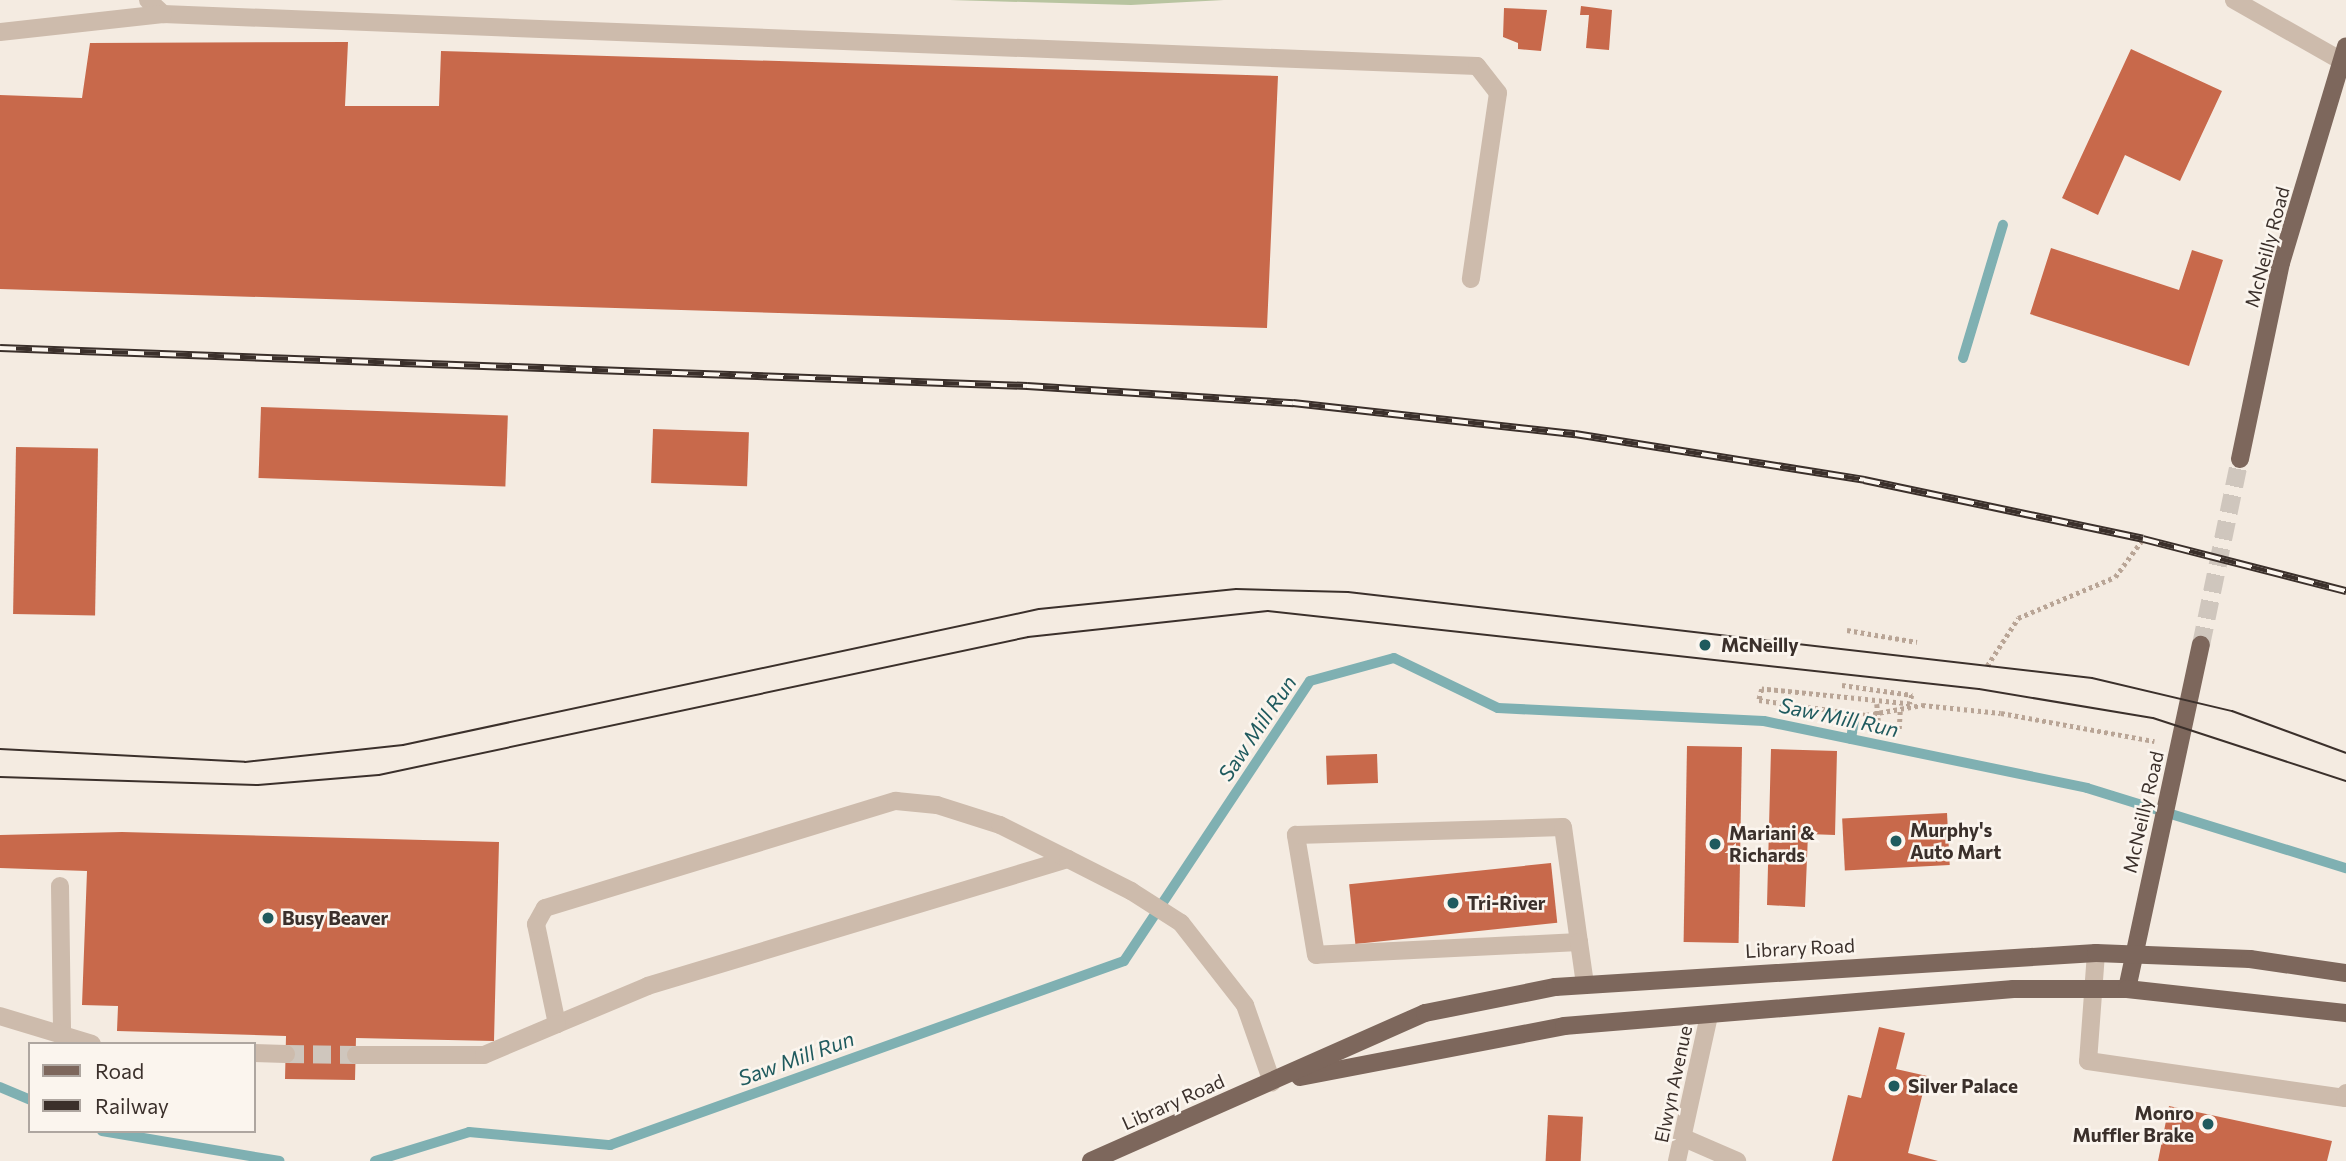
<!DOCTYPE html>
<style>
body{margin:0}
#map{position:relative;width:2346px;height:1161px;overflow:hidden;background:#f4ebe1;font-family:Commissioner,sans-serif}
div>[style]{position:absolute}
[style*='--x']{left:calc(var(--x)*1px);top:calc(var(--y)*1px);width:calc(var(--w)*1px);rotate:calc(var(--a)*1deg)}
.green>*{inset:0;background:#b8c4a0}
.stream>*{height:10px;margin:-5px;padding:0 5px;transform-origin:5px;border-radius:5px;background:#7fb0b2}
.building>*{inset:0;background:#c8694b;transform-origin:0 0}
.minor-tunnel>*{height:18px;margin-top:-9px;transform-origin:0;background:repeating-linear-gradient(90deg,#cfc6bd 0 18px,transparent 0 27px)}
.major-tunnel>*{height:18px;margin-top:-9px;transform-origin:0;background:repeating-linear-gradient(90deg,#cfc6bd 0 18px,transparent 0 27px)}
.path>*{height:4.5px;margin-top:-2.25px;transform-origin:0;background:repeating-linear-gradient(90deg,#b9a596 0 3.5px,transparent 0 7px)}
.minor>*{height:18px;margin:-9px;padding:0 9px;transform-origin:9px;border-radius:9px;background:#cdbbac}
.major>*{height:18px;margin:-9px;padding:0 9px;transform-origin:9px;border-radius:9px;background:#7d675c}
.tram>*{height:2px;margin:-1px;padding:0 1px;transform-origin:1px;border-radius:1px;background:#3b302b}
.rail>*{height:8px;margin-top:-4px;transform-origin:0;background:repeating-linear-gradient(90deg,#fbf5ee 0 16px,#3b302b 0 32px);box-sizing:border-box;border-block:2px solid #3b302b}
.dots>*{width:19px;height:19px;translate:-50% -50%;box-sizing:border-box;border:4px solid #fbf5ee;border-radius:50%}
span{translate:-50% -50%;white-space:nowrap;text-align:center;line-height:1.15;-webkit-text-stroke:5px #fbf5ee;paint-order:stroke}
.street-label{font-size:19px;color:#3b302b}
.poi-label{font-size:19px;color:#3b302b;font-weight:700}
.left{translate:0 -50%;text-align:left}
.right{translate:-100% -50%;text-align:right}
.water-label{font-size:21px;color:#1f5a5e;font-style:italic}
.legend{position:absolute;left:28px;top:1042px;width:228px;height:91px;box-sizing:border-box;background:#fbf5ee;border:2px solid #aea6a0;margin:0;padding:9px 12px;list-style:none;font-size:21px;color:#3b302b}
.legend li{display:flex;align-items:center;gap:14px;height:35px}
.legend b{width:35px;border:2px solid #aea6a0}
</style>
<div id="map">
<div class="green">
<i style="clip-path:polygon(950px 0,1224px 0,1131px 5px)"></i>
</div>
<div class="stream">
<i style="--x:1963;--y:358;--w:139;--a:-73.3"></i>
<i style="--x:1851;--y:739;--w:20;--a:-81"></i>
<i style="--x:0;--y:1087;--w:33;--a:23"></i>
<i style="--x:102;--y:1131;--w:180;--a:9.6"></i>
<i style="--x:375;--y:1161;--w:98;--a:-17.1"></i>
<i style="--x:469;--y:1132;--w:142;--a:5.3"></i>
<i style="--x:610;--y:1145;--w:546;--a:-19.7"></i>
<i style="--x:1124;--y:961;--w:336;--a:-56.4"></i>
<i style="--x:1310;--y:681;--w:87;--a:-15.3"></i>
<i style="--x:1394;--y:658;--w:115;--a:25.7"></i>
<i style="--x:1498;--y:708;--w:266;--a:2.8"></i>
<i style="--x:1764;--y:721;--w:330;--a:11.7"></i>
<i style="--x:2087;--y:788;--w:271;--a:17.2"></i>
</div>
<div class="building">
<i style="clip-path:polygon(1581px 6px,1612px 10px,1609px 50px,1586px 48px,1589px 15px,1580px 15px)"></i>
<i style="clip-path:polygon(1504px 8px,1547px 10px,1541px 51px,1518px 49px,1518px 43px,1503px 37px)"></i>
<i style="clip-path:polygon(348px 42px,345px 106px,439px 106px,441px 51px,1278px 76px,1267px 328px,0 289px,0 95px,82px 98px,90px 43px)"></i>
<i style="clip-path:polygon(2131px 49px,2222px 91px,2180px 181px,2125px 155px,2098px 215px,2062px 198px)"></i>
<i style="clip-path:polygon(2051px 248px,2179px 290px,2192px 250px,2223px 260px,2189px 366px,2030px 314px)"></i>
<i style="left:261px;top:407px;width:247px;height:71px;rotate:2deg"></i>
<i style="left:653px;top:429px;width:96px;height:54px;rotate:2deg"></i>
<i style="left:16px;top:447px;width:82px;height:167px;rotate:1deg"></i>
<i style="left:1687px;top:746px;width:55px;height:196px;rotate:1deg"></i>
<i style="clip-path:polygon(1771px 749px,1837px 751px,1835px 835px,1808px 834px,1805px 907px,1767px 905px)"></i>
<i style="left:1377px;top:754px;width:29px;height:51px;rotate:88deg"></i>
<i style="left:1947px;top:813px;width:52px;height:105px;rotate:87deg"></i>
<i style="clip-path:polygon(122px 832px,499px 842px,494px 1041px,356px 1038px,355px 1080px,285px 1079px,286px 1036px,117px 1031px,118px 1006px,82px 1005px,87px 871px,0 868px,0 835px)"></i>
<i style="left:1551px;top:863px;width:60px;height:203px;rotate:84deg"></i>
<i style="clip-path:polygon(1879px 1027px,1905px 1033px,1896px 1069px,1927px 1076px,1908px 1153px,1938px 1161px,1832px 1161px,1848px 1095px,1861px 1098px)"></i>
<i style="clip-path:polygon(2169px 1106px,2332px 1141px,2327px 1161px,2158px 1161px)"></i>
<i style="left:1548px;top:1115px;width:35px;height:46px;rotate:3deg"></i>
</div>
<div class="minor-tunnel">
<i style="--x:286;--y:1054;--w:70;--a:0.8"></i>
</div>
<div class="major-tunnel">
<i style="--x:2201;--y:645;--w:190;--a:-78.2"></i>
</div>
<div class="path">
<i style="--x:1847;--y:630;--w:71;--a:9.7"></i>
<i style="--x:1987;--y:666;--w:57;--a:-57.1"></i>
<i style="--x:2018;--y:618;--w:105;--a:-22.9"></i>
<i style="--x:2115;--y:577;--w:47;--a:-53.6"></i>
<i style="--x:1842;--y:685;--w:71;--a:8.1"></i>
<i style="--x:1912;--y:695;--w:9;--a:103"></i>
<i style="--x:1910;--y:704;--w:149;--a:-174.2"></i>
<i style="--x:1762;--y:689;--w:11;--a:105"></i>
<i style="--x:1759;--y:700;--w:108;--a:8"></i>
<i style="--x:1866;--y:715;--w:57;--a:-10.1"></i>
<i style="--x:1922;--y:705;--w:79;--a:5.8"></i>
<i style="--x:2001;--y:713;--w:156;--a:10.4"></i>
<i style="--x:1877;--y:704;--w:24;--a:85"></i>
<i style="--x:1879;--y:728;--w:20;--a:3"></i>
<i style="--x:1899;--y:729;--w:20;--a:-87"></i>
</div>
<div class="minor">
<i style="--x:148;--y:0;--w:21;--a:43"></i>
<i style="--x:163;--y:14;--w:1315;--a:2.27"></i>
<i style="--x:1477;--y:66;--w:34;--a:52"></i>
<i style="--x:1498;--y:93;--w:188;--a:98.3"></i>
<i style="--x:2234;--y:0;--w:124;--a:29.5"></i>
<i style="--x:0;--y:32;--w:164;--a:-6.3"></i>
<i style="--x:1068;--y:859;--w:439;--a:163.2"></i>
<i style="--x:648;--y:986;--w:99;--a:157.3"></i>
<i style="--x:557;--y:1024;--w:102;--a:-101.9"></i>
<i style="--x:536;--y:924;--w:18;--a:-61"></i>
<i style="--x:545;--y:908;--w:367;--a:-17"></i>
<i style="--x:896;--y:801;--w:41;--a:5.6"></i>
<i style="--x:937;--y:805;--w:66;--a:17.6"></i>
<i style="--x:1000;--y:825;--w:76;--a:26.6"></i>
<i style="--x:1068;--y:859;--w:71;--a:26.9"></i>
<i style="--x:1131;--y:891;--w:59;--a:32.6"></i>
<i style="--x:1181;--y:923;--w:104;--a:52"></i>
<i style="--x:1245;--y:1005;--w:82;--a:70.7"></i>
<i style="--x:60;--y:886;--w:149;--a:89.2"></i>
<i style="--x:1579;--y:942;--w:263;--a:177.2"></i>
<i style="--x:1316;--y:955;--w:122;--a:-99.5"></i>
<i style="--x:1296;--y:835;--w:267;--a:-1.7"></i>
<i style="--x:1563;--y:827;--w:116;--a:82.1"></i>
<i style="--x:1579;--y:942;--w:42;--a:81.9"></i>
<i style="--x:2096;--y:953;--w:108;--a:94.2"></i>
<i style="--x:2088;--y:1061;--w:260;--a:8.2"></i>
<i style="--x:2345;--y:1098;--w:5;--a:-79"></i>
<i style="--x:0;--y:1016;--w:96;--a:16.9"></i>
<i style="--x:254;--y:1053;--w:32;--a:2"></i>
<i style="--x:356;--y:1055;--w:128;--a:0"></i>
<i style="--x:484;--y:1055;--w:79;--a:-23"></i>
<i style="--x:1684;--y:1138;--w:58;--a:23.5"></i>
<i style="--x:1677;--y:1161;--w:149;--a:-77.6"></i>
</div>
<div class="major">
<i style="--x:2240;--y:459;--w:200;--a:-78.2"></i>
<i style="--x:2281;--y:263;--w:226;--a:-73.3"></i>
<i style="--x:2127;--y:989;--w:352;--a:-77.9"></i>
<i style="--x:1300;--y:1077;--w:269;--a:-10.9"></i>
<i style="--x:1564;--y:1026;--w:451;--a:-4.7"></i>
<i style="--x:2013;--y:989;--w:114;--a:0"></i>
<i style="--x:2127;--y:989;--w:220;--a:6.3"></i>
<i style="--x:1091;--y:1161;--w:365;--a:-23.9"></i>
<i style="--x:1425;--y:1013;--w:133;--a:-11.3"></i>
<i style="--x:1555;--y:987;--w:542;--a:-3.6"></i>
<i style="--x:2096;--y:953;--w:154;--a:2.2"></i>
<i style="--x:2250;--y:959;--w:97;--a:8.3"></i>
</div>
<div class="tram">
<i style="--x:0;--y:749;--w:245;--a:3"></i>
<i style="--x:245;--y:762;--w:159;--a:-6.1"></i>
<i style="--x:403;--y:745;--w:650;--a:-12.07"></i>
<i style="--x:1039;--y:609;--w:198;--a:-5.8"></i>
<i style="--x:1236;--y:589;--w:112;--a:1.5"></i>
<i style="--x:1348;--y:592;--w:749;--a:6.59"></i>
<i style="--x:2092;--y:678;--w:144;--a:13.3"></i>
<i style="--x:2232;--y:711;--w:121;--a:20.2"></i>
<i style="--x:0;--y:777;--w:258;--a:1.8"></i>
<i style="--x:258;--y:785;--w:121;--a:-4.7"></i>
<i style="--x:379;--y:775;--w:664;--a:-12"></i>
<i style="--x:1028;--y:637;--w:241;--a:-6.2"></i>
<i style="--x:1268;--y:611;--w:715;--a:6.26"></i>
<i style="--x:1979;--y:689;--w:176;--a:9.5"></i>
<i style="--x:2153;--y:718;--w:203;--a:18.1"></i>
</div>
<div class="rail">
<i style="--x:0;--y:348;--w:1028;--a:2.12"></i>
<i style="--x:1027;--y:386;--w:267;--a:3.7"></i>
<i style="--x:1293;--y:403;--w:284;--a:6.3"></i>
<i style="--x:1575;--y:434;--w:293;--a:9"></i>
<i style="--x:1864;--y:480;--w:285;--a:11.9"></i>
<i style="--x:2143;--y:539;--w:210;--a:14.4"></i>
</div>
<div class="dots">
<i style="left:1705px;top:645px;background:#1f5a5e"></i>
<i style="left:1896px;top:841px;background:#1f5a5e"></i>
<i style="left:1715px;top:844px;background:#1f5a5e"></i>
<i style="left:1453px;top:903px;background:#1f5a5e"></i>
<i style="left:268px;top:918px;background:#1f5a5e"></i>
<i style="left:1894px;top:1086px;background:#1f5a5e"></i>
<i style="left:2208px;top:1124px;background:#1f5a5e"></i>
</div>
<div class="street-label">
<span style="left:2267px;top:247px;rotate:-75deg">McNeilly Road</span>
<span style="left:2143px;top:812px;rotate:-77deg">McNeilly Road</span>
<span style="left:1800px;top:948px;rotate:-3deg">Library Road</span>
<span style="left:1673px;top:1084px;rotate:-78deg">Elwyn Avenue</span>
<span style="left:1173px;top:1102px;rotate:-24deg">Library Road</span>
</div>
<div class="poi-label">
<span class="left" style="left:1721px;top:645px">McNeilly</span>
<span class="left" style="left:1910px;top:841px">Murphy's<br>Auto Mart</span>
<span class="left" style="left:1729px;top:844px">Mariani &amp;<br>Richards</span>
<span class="left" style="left:1467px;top:903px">Tri-River</span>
<span class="left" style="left:282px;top:918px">Busy Beaver</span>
<span class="left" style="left:1908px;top:1086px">Silver Palace</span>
<span class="right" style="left:2194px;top:1124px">Monro<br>Muffler Brake</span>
</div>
<div class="water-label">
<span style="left:1839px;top:717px;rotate:12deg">Saw Mill Run</span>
<span style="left:1257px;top:728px;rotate:-56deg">Saw Mill Run</span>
<span style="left:796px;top:1058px;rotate:-20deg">Saw Mill Run</span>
</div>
<ul class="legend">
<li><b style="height:9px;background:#7d675c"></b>Road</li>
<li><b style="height:9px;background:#3b302b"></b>Railway</li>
</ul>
</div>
